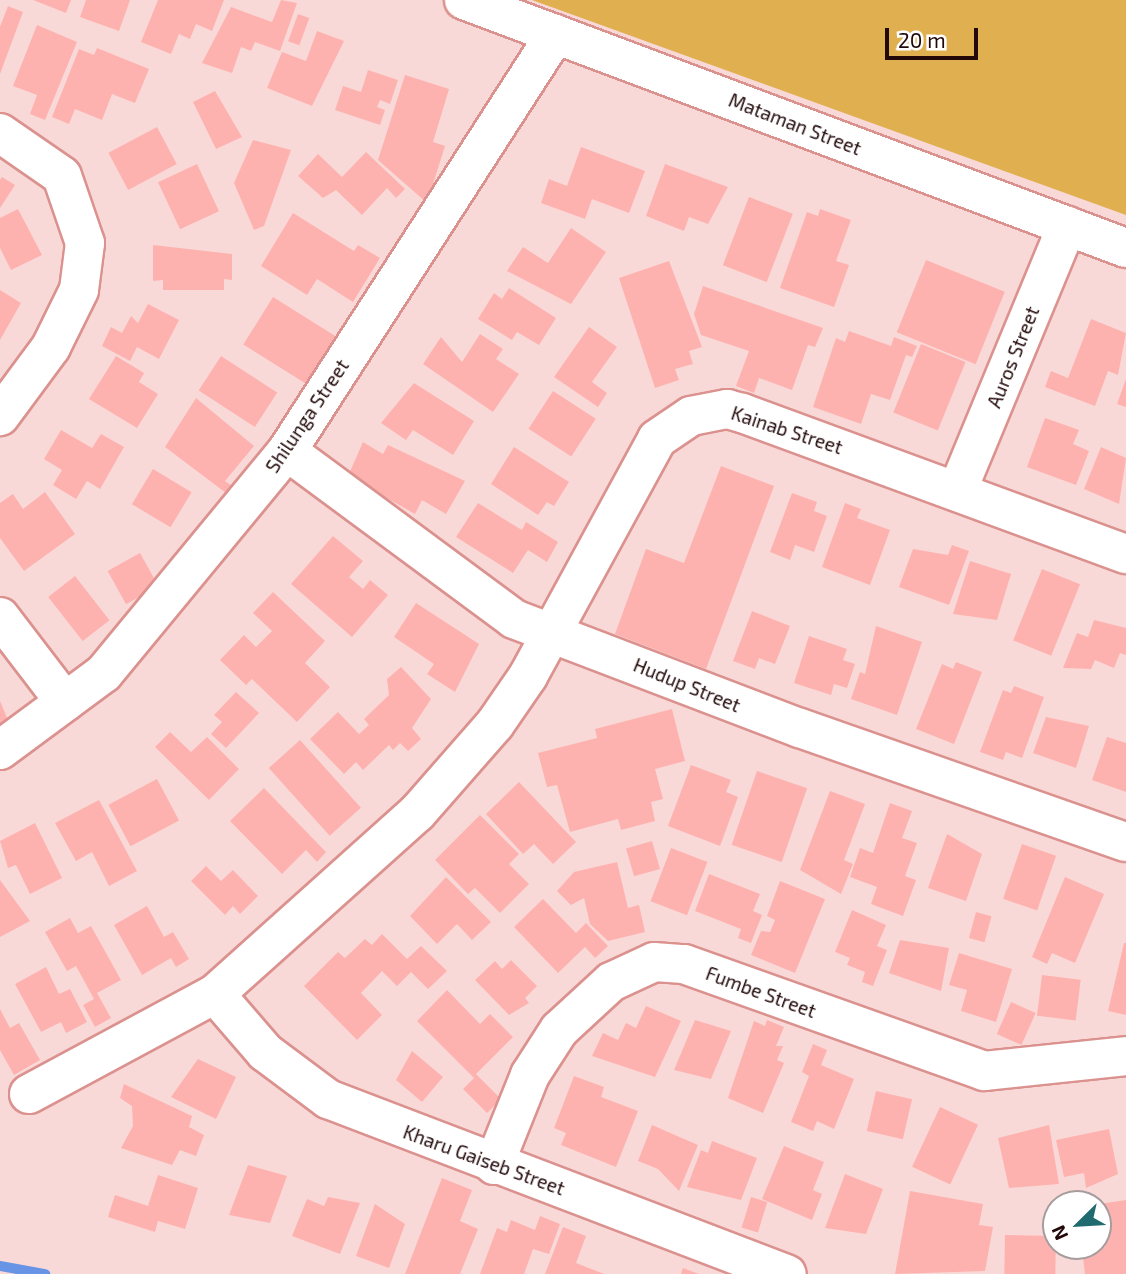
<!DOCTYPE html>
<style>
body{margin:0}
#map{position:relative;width:1126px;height:1274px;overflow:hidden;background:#f9d9d7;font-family:"Exo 2",sans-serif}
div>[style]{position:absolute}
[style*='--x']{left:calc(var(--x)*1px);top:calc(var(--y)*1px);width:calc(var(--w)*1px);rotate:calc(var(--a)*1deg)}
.green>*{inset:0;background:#e0af4f}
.stream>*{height:10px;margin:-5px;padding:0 5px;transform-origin:5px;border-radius:5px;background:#6894e6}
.building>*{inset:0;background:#feb2af;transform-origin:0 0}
.roads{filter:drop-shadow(2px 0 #db928f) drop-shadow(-2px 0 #db928f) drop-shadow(0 2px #db928f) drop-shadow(0 -2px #db928f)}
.minor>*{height:38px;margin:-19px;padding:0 19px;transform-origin:19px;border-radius:19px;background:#fff}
span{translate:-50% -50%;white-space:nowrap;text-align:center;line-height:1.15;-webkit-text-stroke:5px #fff;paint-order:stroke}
.street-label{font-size:19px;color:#220809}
.north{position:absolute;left:1042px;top:1190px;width:70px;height:70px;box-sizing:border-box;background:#fff;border:2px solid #a79c9d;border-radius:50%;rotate:246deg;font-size:19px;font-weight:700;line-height:28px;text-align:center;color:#220809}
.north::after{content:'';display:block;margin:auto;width:24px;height:32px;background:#1f6b70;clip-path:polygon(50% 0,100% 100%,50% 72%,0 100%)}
.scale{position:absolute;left:885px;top:28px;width:93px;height:32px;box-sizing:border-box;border:4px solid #220809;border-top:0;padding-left:9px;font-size:21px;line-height:24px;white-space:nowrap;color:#220809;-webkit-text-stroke:5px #fff;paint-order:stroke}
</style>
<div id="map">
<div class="green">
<i style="clip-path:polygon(532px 0,1126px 0,1126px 215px)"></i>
</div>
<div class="stream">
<i style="--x:0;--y:1266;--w:46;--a:10.1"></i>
</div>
<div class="building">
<i style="clip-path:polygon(33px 0,71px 0,66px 13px)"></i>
<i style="clip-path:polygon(86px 0,130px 0,119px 31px,80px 17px)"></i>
<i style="clip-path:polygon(158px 0,224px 0,212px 31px,196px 24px,190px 39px,179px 34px,171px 54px,141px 42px)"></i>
<i style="clip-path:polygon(281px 0,297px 3px,280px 51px,255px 42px,251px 51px,241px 47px,232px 73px,202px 63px,231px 7px,272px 22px)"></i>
<i style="clip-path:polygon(8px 6px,23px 12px,0 74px,0 27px)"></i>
<i style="left:298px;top:14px;width:12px;height:29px;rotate:20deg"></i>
<i style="clip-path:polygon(37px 25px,77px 42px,45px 120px,30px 114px,37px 95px,13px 86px)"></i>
<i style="clip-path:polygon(317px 31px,344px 41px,312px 106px,267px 88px,282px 52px,306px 61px)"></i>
<i style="clip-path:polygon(97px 48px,149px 69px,135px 103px,112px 94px,102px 120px,75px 109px,69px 124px,52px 117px,79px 49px,94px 55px)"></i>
<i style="clip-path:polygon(368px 70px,398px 80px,390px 104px,380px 100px,377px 107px,385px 110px,380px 125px,335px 110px,343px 86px,361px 92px)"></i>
<i style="clip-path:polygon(405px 75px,449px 89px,433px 142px,445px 146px,427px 203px,378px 160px)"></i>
<i style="clip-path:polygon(215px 91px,242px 137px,216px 149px,193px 102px)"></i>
<i style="left:157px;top:127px;width:42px;height:55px;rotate:62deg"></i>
<i style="clip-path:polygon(253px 140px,291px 150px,264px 226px,254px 230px,234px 183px)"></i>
<i style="clip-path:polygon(581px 147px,645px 171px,629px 213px,592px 199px,585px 219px,541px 203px,549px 179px,567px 186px)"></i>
<i style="clip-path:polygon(366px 152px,405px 189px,396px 198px,387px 188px,362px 215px,336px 190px,323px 198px,298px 176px,318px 154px,342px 177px)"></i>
<i style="left:197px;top:164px;width:52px;height:43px;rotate:65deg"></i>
<i style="clip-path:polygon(665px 164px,728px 187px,708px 224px,689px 217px,684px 231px,646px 216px)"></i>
<i style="clip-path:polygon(2px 177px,15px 185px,0 208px,0 180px)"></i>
<i style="left:749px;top:197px;width:47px;height:73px;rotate:21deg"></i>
<i style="clip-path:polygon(18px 209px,42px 255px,11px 270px,0 248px,0 218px)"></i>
<i style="clip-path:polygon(820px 209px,851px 220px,836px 261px,849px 265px,834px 307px,780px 288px,807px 212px,818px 216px)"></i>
<i style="clip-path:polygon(293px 213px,354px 251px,358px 245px,380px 258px,353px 302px,317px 279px,307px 295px,261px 266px)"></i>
<i style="clip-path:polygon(571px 228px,606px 252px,571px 304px,507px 271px,523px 247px,548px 263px)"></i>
<i style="clip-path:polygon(153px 245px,232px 254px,232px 280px,224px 279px,224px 290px,163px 290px,163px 280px,153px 281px)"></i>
<i style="left:926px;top:260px;width:85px;height:78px;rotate:22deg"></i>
<i style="clip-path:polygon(669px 261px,702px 347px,689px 351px,693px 364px,675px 369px,679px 380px,655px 388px,619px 278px)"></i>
<i style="clip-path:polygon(703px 286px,823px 328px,815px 347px,808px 345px,792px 390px,759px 378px,754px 393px,736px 386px,749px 351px,701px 335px,694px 314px)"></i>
<i style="clip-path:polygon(509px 288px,556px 318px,539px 345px,517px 332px,512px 340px,478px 319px,494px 293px,502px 299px)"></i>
<i style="clip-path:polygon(0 290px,21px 303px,0 340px)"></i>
<i style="left:273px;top:297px;width:74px;height:56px;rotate:32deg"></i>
<i style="clip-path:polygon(148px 304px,179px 320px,159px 359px,137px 347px,130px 361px,102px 346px,111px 327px,122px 333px,131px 316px,138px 323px)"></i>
<i style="clip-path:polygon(1091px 319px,1126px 333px,1118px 375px,1108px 371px,1095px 406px,1045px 387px,1051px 371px,1068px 378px)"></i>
<i style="clip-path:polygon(589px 327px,617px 347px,592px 382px,607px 393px,598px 407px,554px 377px)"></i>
<i style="clip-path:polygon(849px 331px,891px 346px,894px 337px,917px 346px,912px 357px,906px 355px,890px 400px,871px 394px,861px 424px,813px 407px,836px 338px,845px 342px)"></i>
<i style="clip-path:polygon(480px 334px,503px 349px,496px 359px,519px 374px,493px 412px,423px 364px,441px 337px,462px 362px)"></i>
<i style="left:921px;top:344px;width:48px;height:74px;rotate:22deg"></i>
<i style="clip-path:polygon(116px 356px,144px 373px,139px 382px,158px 394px,137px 428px,89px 399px)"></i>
<i style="left:221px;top:356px;width:67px;height:41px;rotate:33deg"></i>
<i style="clip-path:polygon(1126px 379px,1126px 407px,1117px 404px)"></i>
<i style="clip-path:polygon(414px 383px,474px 421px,453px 455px,413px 430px,406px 440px,381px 423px)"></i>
<i style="left:553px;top:391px;width:51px;height:45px;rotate:33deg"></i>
<i style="clip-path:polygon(196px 398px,254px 446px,225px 481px,235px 488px,230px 496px,165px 447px)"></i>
<i style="clip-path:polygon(1045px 418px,1079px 430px,1073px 444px,1089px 451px,1076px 485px,1027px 467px)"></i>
<i style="clip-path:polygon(61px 430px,92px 448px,101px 434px,124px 447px,100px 489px,87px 481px,76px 499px,53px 485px,62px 470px,44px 459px)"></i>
<i style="clip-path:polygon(363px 442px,383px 454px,388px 445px,465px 481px,446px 514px,422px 500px,415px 514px,348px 476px)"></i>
<i style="clip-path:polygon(514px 447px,569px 482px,554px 506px,547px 502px,538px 515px,491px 484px)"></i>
<i style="clip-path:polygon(1101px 447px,1126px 458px,1119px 504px,1084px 489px)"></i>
<i style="clip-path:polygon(721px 466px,774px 486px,706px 669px,615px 634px,646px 549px,684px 563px)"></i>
<i style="left:153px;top:469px;width:45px;height:41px;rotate:31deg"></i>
<i style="clip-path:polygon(45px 492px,75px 534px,24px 571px,0 538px,0 503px,13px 494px,23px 509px)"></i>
<i style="clip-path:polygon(792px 493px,817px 502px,814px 511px,827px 516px,814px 552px,795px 545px,790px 560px,770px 552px)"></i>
<i style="clip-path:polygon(478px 503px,522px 530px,526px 522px,558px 542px,547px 562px,528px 550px,513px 573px,456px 537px)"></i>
<i style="clip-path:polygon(845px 503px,861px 509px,857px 518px,890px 530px,870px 585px,822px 567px)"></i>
<i style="clip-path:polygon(333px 536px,363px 561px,349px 577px,363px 589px,370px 580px,388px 595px,352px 637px,291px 584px)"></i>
<i style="clip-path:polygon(952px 545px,969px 551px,949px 605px,899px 587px,913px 549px,948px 555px)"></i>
<i style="left:140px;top:553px;width:38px;height:37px;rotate:61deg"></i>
<i style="clip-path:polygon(970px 561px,1011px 574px,997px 620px,953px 614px)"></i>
<i style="left:1042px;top:569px;width:41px;height:77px;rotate:22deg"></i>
<i style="left:75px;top:576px;width:56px;height:34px;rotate:52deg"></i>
<i style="clip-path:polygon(273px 592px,325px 641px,305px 663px,330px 687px,297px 722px,252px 679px,246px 685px,220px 660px,244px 635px,256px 647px,272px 631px,253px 613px)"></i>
<i style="clip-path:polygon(416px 603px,479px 644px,455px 692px,427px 674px,434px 664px,394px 637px)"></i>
<i style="clip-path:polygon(752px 611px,790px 626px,775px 664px,759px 658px,755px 669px,733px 661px)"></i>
<i style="clip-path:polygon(1094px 620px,1126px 628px,1126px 655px,1120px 653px,1114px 668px,1095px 660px,1091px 669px,1063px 668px,1077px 633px,1088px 637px)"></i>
<i style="clip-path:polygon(876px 626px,922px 642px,897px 715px,851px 699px,860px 672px,865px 674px)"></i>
<i style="clip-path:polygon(809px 636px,847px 649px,843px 660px,855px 664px,847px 688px,834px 684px,831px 695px,794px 683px)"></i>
<i style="clip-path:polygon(956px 662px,982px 672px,954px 744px,916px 729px,942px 664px,953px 669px)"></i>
<i style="clip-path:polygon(401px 667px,431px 699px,412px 728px,421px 739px,408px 751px,400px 743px,393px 750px,389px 745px,363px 770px,356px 762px,344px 774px,310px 739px,338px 712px,359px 734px,369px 725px,364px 719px,389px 695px,387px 679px)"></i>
<i style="clip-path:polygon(1014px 686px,1044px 697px,1022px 758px,1006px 752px,1003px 760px,980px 752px,1003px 690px,1011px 693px)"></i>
<i style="clip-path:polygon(236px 692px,259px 713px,226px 748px,211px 734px,222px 722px,214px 715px)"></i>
<i style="clip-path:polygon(0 701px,10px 725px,0 729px)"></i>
<i style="clip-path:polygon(672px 709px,685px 761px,655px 769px,663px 799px,651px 802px,655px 821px,621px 830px,618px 819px,570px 832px,557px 785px,547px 787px,538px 753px,597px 738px,595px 729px)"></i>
<i style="clip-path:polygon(1046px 717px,1089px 726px,1076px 768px,1033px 753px)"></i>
<i style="clip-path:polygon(170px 732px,191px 752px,207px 737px,239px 769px,209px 800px,155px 747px)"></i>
<i style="clip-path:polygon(1107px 737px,1126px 743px,1126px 792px,1092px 780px)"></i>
<i style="left:300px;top:740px;width:91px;height:42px;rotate:48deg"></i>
<i style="clip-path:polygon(691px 765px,731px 780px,726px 792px,738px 797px,720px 846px,668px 826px)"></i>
<i style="left:757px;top:771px;width:53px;height:78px;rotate:19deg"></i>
<i style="left:157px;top:779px;width:47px;height:55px;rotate:62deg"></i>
<i style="clip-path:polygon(519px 782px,576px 842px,553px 864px,534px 844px,523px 854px,486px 814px)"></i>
<i style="clip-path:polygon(264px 788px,326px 852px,317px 862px,306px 850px,282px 874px,230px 821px)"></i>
<i style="clip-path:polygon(830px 791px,865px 804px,844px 860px,853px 864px,841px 894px,800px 870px)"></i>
<i style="clip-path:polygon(99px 800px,137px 871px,109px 886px,92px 852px,76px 861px,55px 823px)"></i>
<i style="clip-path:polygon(890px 803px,912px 811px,902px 838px,917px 843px,905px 876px,916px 880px,903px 916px,871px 904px,877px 887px,850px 877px,860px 848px,873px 853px)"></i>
<i style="clip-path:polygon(480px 815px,519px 854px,509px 864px,529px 884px,500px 913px,475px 888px,468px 894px,435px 860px)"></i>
<i style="clip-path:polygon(35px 823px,62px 878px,30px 894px,16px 865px,8px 868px,0 841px)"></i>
<i style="clip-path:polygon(947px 834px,982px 854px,966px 901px,928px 888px)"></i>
<i style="left:652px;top:841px;width:29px;height:27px;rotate:74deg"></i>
<i style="left:1022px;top:844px;width:36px;height:58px;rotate:19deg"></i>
<i style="left:671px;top:848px;width:39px;height:57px;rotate:21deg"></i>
<i style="clip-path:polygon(617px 862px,628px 908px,639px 905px,645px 932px,608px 941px,590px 924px,584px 898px,571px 905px,557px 891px,574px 872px)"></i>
<i style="clip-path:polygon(206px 866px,221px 881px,233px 870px,258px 896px,240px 914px,233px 906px,225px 915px,191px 881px)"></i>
<i style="clip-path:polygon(709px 874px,760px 894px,753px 911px,762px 915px,751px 943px,738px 938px,741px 929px,695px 911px)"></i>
<i style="clip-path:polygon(446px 877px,491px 922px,472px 940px,457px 924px,437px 944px,410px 916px)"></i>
<i style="clip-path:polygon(1065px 877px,1104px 894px,1075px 963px,1052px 953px,1047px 964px,1032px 957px)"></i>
<i style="clip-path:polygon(0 880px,30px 921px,0 937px)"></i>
<i style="clip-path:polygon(780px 881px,825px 899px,795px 973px,751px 955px,761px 931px,770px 932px,775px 920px,767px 916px)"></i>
<i style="clip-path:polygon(543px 899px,576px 933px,586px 923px,608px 946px,595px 958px,585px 947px,558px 973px,514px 927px)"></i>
<i style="clip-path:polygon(147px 906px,164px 937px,173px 932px,189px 959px,176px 967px,171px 958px,142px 975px,114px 925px)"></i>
<i style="clip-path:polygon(852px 910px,886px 925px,877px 946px,887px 950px,873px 986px,862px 982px,865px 972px,847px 965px,850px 958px,835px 952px)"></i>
<i style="left:976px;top:912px;width:16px;height:27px;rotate:15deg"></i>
<i style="clip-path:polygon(70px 918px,78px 933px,91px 926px,121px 980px,97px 993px,111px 1018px,95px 1027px,83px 1005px,94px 999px,76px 966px,67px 971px,45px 932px)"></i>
<i style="clip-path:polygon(382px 934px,407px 959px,421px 946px,447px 971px,428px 989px,411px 972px,397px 986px,382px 971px,361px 993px,382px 1015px,357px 1040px,304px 986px,338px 952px,345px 958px,365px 939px,372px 945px)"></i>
<i style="clip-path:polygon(900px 940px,949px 948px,941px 991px,889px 973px)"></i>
<i style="clip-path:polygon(1124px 943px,1126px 943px,1126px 1015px,1108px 1011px)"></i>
<i style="clip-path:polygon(959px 953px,1012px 969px,996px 1022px,961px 1011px,967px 990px,949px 985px)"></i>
<i style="clip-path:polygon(511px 960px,537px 986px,525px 998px,529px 1003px,509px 1015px,475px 980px,495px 961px,502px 969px)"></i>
<i style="clip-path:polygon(46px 967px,59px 994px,70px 989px,87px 1022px,66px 1033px,61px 1022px,41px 1032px,15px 984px)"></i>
<i style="left:1042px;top:975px;width:39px;height:41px;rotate:7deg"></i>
<i style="clip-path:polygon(447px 990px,480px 1024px,490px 1014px,513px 1037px,476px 1074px,501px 1099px,487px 1113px,463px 1089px,474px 1078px,417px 1021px)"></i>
<i style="left:1011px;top:1002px;width:27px;height:35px;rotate:24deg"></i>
<i style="clip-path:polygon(646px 1006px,681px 1021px,655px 1077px,592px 1056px,603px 1033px,618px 1040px,626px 1023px,636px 1028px)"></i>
<i style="clip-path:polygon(0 1009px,10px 1028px,19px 1023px,40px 1060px,14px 1075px,0 1050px)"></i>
<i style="clip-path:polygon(695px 1020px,731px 1031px,711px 1079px,674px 1070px)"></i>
<i style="clip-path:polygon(767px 1020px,784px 1027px,776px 1046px,783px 1046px,777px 1060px,784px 1063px,763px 1113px,728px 1098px,754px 1021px,765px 1026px)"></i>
<i style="clip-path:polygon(813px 1044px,827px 1050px,821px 1065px,854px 1079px,834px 1129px,817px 1121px,813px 1131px,791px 1122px,809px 1076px,802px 1072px)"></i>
<i style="clip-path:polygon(412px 1051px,443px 1077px,422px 1102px,396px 1080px)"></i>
<i style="clip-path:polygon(198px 1059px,236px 1077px,216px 1119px,171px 1097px)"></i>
<i style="clip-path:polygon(574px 1076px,604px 1087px,601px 1097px,638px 1111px,616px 1167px,561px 1145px,566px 1133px,554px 1128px)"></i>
<i style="clip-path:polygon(124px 1084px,192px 1116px,189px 1127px,204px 1135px,196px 1156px,180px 1150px,172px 1165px,121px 1148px,133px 1126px,132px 1106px,120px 1098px)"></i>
<i style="left:876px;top:1091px;width:37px;height:41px;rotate:13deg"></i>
<i style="left:940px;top:1107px;width:42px;height:66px;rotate:25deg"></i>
<i style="clip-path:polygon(652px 1125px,698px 1145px,679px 1191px,658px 1169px,638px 1161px)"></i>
<i style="clip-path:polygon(1049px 1125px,1059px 1184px,1009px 1188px,998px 1138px)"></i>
<i style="clip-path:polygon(1109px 1129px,1118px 1174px,1086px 1188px,1084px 1173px,1064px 1177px,1056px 1140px)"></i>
<i style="clip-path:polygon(712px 1141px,757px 1158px,741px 1200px,687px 1187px,701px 1150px,708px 1153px)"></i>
<i style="clip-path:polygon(784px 1146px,824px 1162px,813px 1190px,822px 1194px,812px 1220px,762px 1199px)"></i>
<i style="clip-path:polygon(248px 1165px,287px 1176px,270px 1223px,229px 1215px)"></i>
<i style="clip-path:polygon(845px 1174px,883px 1189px,866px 1234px,825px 1228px)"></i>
<i style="clip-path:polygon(158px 1175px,198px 1188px,185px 1229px,158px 1221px,155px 1232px,108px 1217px,115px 1195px,148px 1206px)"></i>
<i style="clip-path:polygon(442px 1178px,472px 1190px,460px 1221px,478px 1229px,460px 1274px,405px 1274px)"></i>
<i style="clip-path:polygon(910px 1191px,983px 1204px,979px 1225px,993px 1227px,985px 1271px,895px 1274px)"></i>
<i style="clip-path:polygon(328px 1197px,360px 1203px,340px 1254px,292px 1236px,307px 1199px,324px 1206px)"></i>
<i style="left:751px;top:1197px;width:17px;height:32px;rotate:17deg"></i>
<i style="clip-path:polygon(1126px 1200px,1126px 1274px,1085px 1274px,1082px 1250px,1105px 1247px,1099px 1204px)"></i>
<i style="clip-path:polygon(375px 1204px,405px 1224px,389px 1268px,356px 1256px)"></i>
<i style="clip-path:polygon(540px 1216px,560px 1224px,549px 1254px,533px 1249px,524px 1274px,480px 1274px,497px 1228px,507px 1232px,511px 1220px,535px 1230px)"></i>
<i style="clip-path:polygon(563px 1227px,586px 1236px,576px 1263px,604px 1274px,545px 1274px)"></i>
<i style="left:1005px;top:1235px;width:51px;height:39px;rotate:1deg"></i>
<i style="clip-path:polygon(683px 1268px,699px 1274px,681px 1274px)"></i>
</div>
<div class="roads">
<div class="minor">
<i style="--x:464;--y:0;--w:707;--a:20.54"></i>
<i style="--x:0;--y:133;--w:75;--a:34.7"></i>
<i style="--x:62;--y:176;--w:71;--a:71.1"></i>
<i style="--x:85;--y:243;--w:47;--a:97.3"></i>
<i style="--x:79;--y:290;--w:64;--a:116.2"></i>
<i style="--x:51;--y:347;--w:86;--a:126.5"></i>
<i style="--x:287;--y:451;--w:282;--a:36.5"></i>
<i style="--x:514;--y:619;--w:306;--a:20.9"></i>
<i style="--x:800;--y:728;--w:345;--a:19.3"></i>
<i style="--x:958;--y:489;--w:285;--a:-67.5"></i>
<i style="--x:0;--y:617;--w:107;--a:52.6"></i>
<i style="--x:0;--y:750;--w:129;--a:-36.5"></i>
<i style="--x:104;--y:673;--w:288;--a:-50.5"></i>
<i style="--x:287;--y:451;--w:496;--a:-57.2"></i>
<i style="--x:215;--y:994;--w:77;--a:49.2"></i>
<i style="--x:265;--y:1052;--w:79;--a:36.7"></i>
<i style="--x:328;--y:1099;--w:491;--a:20.9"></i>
<i style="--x:29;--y:1094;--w:211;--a:-28.3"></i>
<i style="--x:215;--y:994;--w:271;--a:-41.9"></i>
<i style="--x:417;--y:813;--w:118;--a:-48.8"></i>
<i style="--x:495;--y:724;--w:58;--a:-55.5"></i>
<i style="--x:528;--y:676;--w:270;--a:-61.4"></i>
<i style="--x:657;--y:439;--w:41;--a:-34.1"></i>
<i style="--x:691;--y:416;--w:37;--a:-11"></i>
<i style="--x:727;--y:409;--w:16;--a:15"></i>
<i style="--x:742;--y:413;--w:409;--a:20.2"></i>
<i style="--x:494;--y:1165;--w:97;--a:-68.2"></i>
<i style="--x:530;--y:1075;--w:54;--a:-57.2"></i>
<i style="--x:559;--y:1030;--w:71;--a:-42.7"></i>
<i style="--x:611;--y:982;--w:47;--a:-24.9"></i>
<i style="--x:654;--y:962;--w:30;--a:4"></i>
<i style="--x:684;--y:964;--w:319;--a:19.6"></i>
<i style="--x:984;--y:1071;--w:143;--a:-6"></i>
</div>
</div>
<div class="street-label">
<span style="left:795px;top:124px;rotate:21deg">Mataman Street</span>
<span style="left:1013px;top:357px;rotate:-68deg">Auros Street</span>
<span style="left:307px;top:416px;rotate:-56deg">Shilunga Street</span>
<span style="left:787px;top:430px;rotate:18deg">Kainab Street</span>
<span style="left:687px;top:685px;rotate:22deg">Hudup Street</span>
<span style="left:761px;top:992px;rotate:20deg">Fumbe Street</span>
<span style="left:484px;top:1160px;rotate:20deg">Kharu Gaiseb Street</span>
</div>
<div class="north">N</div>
<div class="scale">20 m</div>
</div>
